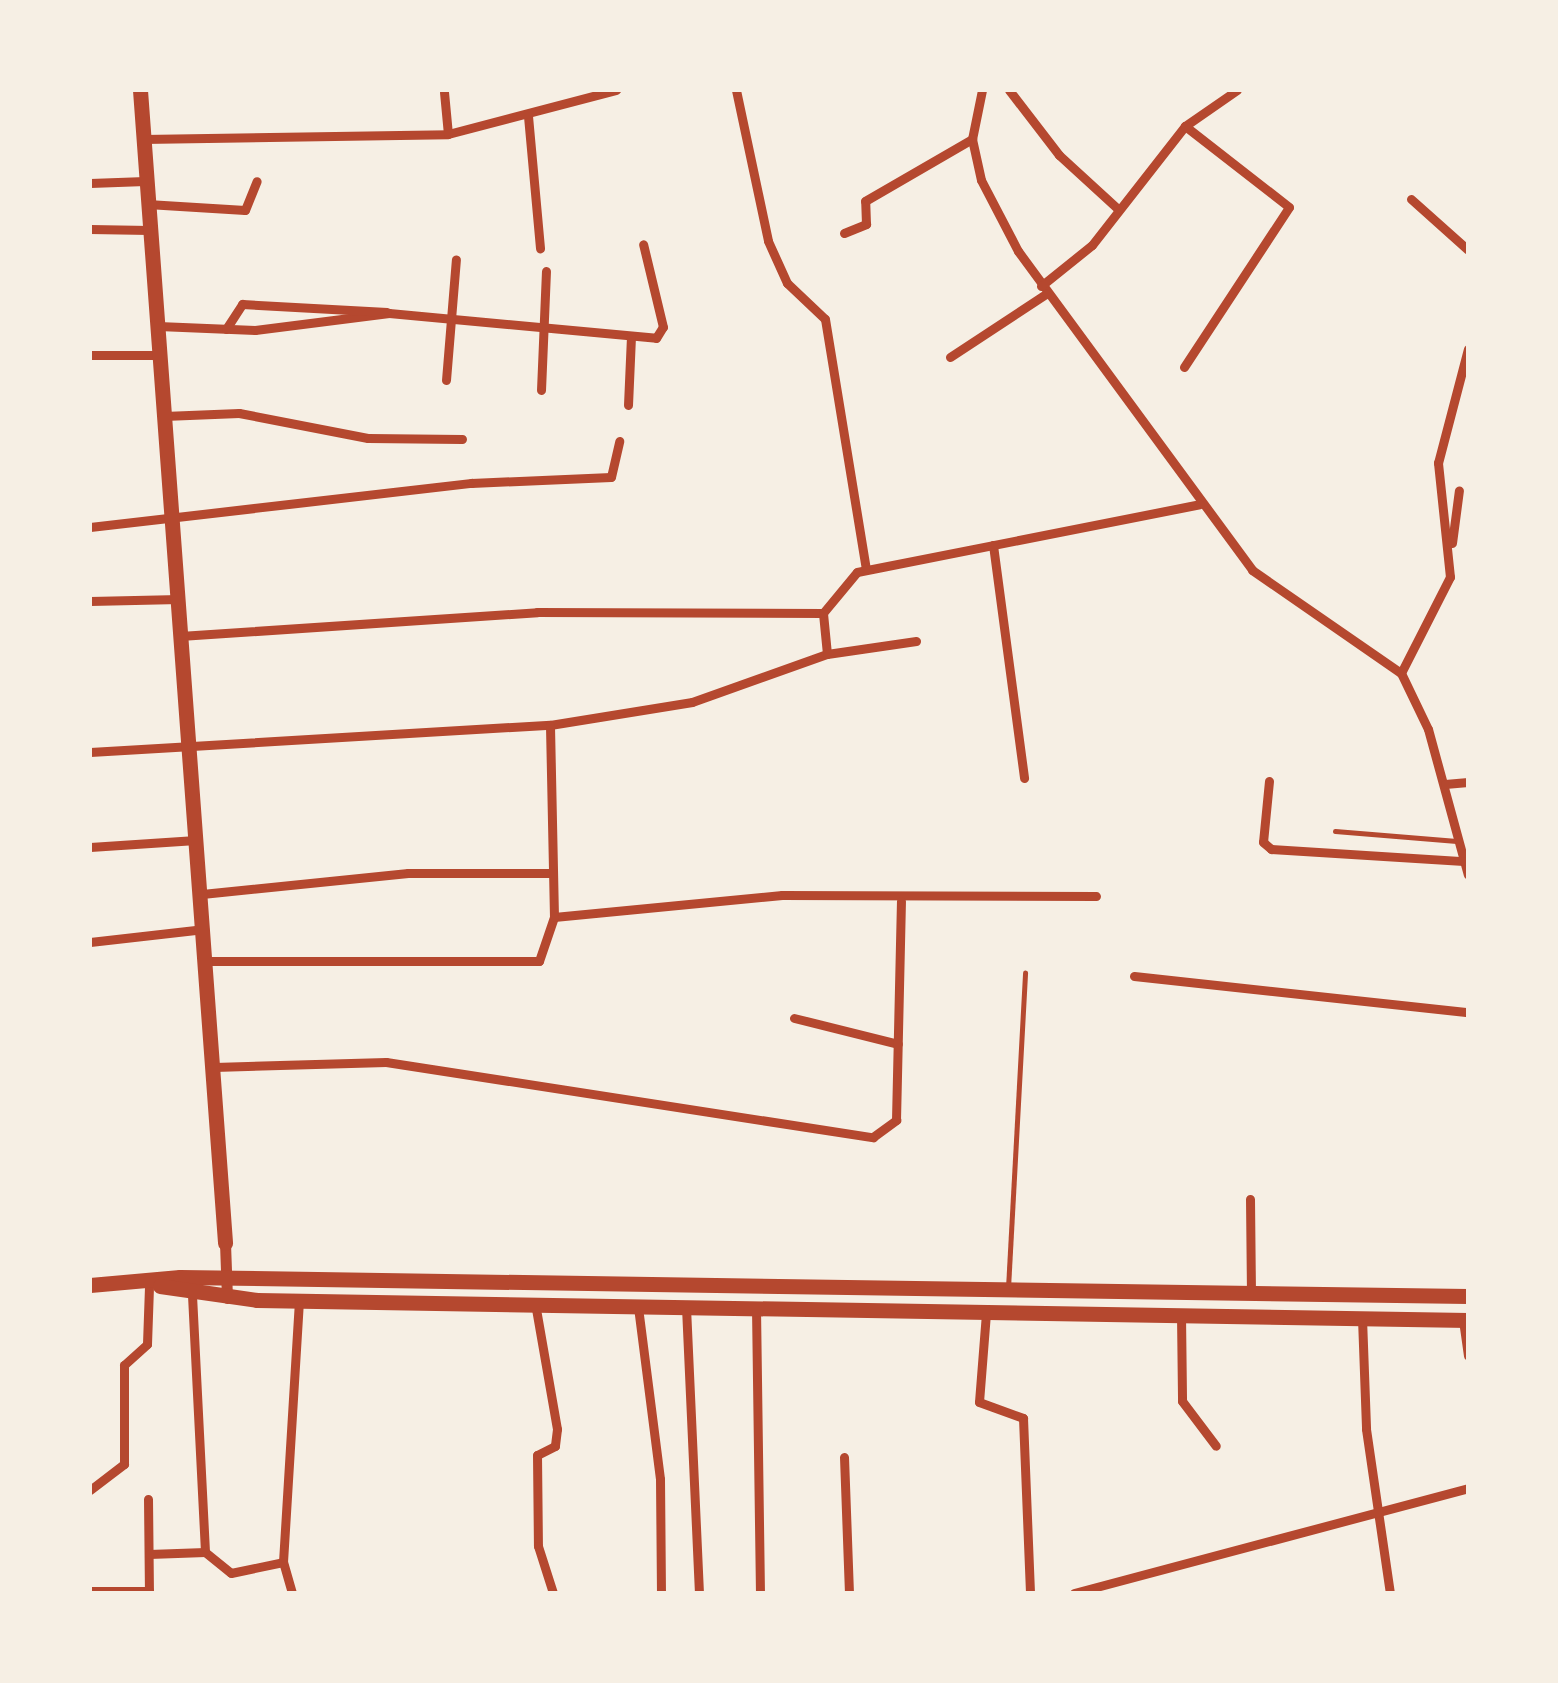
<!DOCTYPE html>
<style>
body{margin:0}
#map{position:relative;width:1558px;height:1683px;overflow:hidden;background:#f6efe4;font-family:Montserrat,sans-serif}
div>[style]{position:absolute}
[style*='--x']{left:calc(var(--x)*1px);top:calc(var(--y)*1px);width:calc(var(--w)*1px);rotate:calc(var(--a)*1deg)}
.service>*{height:5px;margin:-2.5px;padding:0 2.5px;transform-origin:2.5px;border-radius:2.5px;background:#b5482f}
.minor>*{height:9px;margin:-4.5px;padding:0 4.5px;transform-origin:4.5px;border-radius:4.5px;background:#b5482f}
.tertiary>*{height:11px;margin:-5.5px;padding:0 5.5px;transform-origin:5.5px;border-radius:5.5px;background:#b5482f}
.trunk>*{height:15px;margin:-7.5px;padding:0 7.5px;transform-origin:7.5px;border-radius:7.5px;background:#b5482f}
span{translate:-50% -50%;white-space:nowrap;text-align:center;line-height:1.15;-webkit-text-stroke:9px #f6efe4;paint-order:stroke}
.frame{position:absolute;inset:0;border:92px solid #f6efe4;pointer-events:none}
</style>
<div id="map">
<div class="service">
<i style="--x:1335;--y:831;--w:122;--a:4.7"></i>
<i style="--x:1008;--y:1288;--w:316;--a:-86.9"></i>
</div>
<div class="minor">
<i style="--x:736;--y:90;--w:154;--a:78"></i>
<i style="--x:768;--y:241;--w:46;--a:65.7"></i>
<i style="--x:787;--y:283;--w:52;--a:43.5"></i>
<i style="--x:825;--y:319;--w:254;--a:80.7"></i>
<i style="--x:982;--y:90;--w:50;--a:101.5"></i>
<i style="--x:972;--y:139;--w:42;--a:77.6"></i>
<i style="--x:981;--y:180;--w:80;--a:62.5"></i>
<i style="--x:1018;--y:251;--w:396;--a:53.7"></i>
<i style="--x:1252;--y:570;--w:181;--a:34.7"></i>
<i style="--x:1401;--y:673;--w:62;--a:64.3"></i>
<i style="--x:1428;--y:729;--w:151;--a:74.7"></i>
<i style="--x:1009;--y:90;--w:82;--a:52.4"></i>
<i style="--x:1059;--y:155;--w:80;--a:42.5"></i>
<i style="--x:444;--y:92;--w:42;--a:84.6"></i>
<i style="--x:528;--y:116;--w:133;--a:84.8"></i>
<i style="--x:143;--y:139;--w:305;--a:-0.9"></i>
<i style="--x:448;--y:134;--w:174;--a:-14.7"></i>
<i style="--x:90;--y:183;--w:55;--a:-2.1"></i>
<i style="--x:1411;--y:199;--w:76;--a:41.8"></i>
<i style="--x:147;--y:204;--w:98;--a:3.5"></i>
<i style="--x:245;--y:210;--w:31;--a:-68"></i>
<i style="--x:90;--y:229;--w:59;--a:1"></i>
<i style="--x:844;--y:233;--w:24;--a:-22"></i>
<i style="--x:866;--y:224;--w:23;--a:-92"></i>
<i style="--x:865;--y:201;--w:124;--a:-30.1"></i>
<i style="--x:1041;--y:286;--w:65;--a:-38.8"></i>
<i style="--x:1092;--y:245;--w:151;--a:-52"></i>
<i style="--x:1185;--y:126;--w:63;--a:-34.7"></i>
<i style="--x:158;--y:326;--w:97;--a:2.4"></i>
<i style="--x:255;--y:330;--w:135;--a:-7.2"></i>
<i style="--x:389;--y:313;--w:268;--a:5.3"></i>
<i style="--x:656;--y:338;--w:13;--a:-58"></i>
<i style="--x:663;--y:327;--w:85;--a:-103.5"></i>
<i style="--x:226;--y:329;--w:30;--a:-57"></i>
<i style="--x:242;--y:304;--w:145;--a:3.2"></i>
<i style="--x:90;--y:355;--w:70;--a:0"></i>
<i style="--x:950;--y:357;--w:115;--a:-33.3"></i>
<i style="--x:1184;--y:367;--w:191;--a:-56.7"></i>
<i style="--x:1289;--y:207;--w:132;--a:-142.1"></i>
<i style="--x:446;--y:380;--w:121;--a:-85.3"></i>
<i style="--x:541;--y:390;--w:119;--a:-87.6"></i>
<i style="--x:628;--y:405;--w:69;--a:-87.5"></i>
<i style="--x:164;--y:416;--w:75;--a:-2.3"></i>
<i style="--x:239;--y:413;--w:131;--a:11"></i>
<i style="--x:368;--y:438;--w:94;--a:0.6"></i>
<i style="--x:90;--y:527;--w:384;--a:-6.6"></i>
<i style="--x:471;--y:483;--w:140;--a:-2.5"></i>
<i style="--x:611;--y:477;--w:37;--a:-77"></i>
<i style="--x:1452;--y:543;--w:53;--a:-82.5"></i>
<i style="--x:993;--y:545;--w:235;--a:82.4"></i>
<i style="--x:90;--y:601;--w:89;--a:-1.3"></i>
<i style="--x:180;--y:636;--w:358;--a:-3.8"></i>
<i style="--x:537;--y:612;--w:286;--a:0.2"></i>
<i style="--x:827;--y:654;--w:41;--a:-95.6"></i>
<i style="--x:823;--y:613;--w:53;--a:-50.3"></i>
<i style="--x:857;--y:572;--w:349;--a:-11.2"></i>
<i style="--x:1401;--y:673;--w:108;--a:-63"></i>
<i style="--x:1450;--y:577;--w:115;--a:-96"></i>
<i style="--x:1438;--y:463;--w:118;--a:-75.3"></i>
<i style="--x:90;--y:752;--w:461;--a:-3.4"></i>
<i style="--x:550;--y:725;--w:144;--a:-9.2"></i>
<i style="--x:692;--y:702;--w:143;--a:-19.6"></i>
<i style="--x:827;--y:654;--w:90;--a:-8.3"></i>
<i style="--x:1269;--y:781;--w:61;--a:95.6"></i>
<i style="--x:1263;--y:842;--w:11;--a:41"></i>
<i style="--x:1271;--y:849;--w:193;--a:3.6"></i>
<i style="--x:1445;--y:784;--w:23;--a:-5"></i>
<i style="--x:90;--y:847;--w:106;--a:-3.8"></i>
<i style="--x:202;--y:894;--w:207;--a:-5.8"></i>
<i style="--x:408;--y:873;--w:141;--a:0"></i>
<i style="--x:554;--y:917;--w:229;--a:-5.5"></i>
<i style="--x:782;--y:895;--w:314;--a:0.2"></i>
<i style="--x:90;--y:942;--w:115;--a:-6.5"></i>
<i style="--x:206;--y:961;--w:333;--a:0"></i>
<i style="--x:539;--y:961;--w:46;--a:-71.2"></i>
<i style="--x:554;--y:917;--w:192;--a:-91.2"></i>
<i style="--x:1134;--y:976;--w:336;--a:6.2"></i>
<i style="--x:794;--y:1018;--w:107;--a:14"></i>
<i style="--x:214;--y:1067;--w:172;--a:-1.7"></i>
<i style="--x:386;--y:1062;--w:493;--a:8.8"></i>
<i style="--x:873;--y:1137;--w:29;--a:-36"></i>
<i style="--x:896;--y:1120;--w:219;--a:-88.7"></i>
<i style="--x:1250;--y:1199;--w:93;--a:89.4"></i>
<i style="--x:192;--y:1295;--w:257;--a:87.1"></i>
<i style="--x:205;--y:1552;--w:33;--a:39"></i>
<i style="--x:231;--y:1573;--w:53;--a:-11.9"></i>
<i style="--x:535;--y:1303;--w:128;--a:80.1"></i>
<i style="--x:557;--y:1429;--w:17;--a:97"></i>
<i style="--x:555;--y:1446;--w:20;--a:153"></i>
<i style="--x:537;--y:1455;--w:91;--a:89.4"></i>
<i style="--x:538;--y:1546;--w:49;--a:72.3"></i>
<i style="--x:638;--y:1307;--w:173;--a:82.7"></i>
<i style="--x:660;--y:1479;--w:114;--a:89.5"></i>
<i style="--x:686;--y:1307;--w:286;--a:87.4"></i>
<i style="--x:756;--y:1308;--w:285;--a:89.2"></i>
<i style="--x:986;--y:1313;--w:89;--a:94.5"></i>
<i style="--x:979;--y:1402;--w:47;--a:20"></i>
<i style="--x:1023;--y:1418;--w:175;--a:87.7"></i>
<i style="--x:1181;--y:1315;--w:86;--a:89.3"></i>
<i style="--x:1182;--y:1401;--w:56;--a:52.9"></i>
<i style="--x:1362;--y:1318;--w:111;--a:87.9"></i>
<i style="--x:1366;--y:1429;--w:166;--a:81.7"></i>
<i style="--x:1463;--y:1320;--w:36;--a:82"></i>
<i style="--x:844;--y:1457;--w:136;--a:87.9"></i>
<i style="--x:90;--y:1490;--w:43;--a:-37.4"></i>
<i style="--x:124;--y:1464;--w:99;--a:-90"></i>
<i style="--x:124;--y:1365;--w:31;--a:-42"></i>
<i style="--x:147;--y:1344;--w:58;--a:-88"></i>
<i style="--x:148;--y:1499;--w:94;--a:89.4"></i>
<i style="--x:149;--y:1554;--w:56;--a:-2"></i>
<i style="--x:90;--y:1591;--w:59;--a:0"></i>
<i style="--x:292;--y:1593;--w:32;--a:-106"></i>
<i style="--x:283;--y:1562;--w:261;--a:-86.5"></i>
<i style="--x:1074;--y:1593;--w:408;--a:-14.9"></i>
</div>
<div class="tertiary">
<i style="--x:225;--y:1243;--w:55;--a:87.9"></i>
</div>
<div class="trunk">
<i style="--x:140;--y:90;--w:1156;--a:85.78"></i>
<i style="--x:90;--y:1285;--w:90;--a:-5.1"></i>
<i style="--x:180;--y:1277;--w:1288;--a:0.85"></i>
<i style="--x:160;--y:1286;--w:98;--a:8.2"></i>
<i style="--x:257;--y:1300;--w:1211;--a:0.95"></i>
</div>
<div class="frame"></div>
</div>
